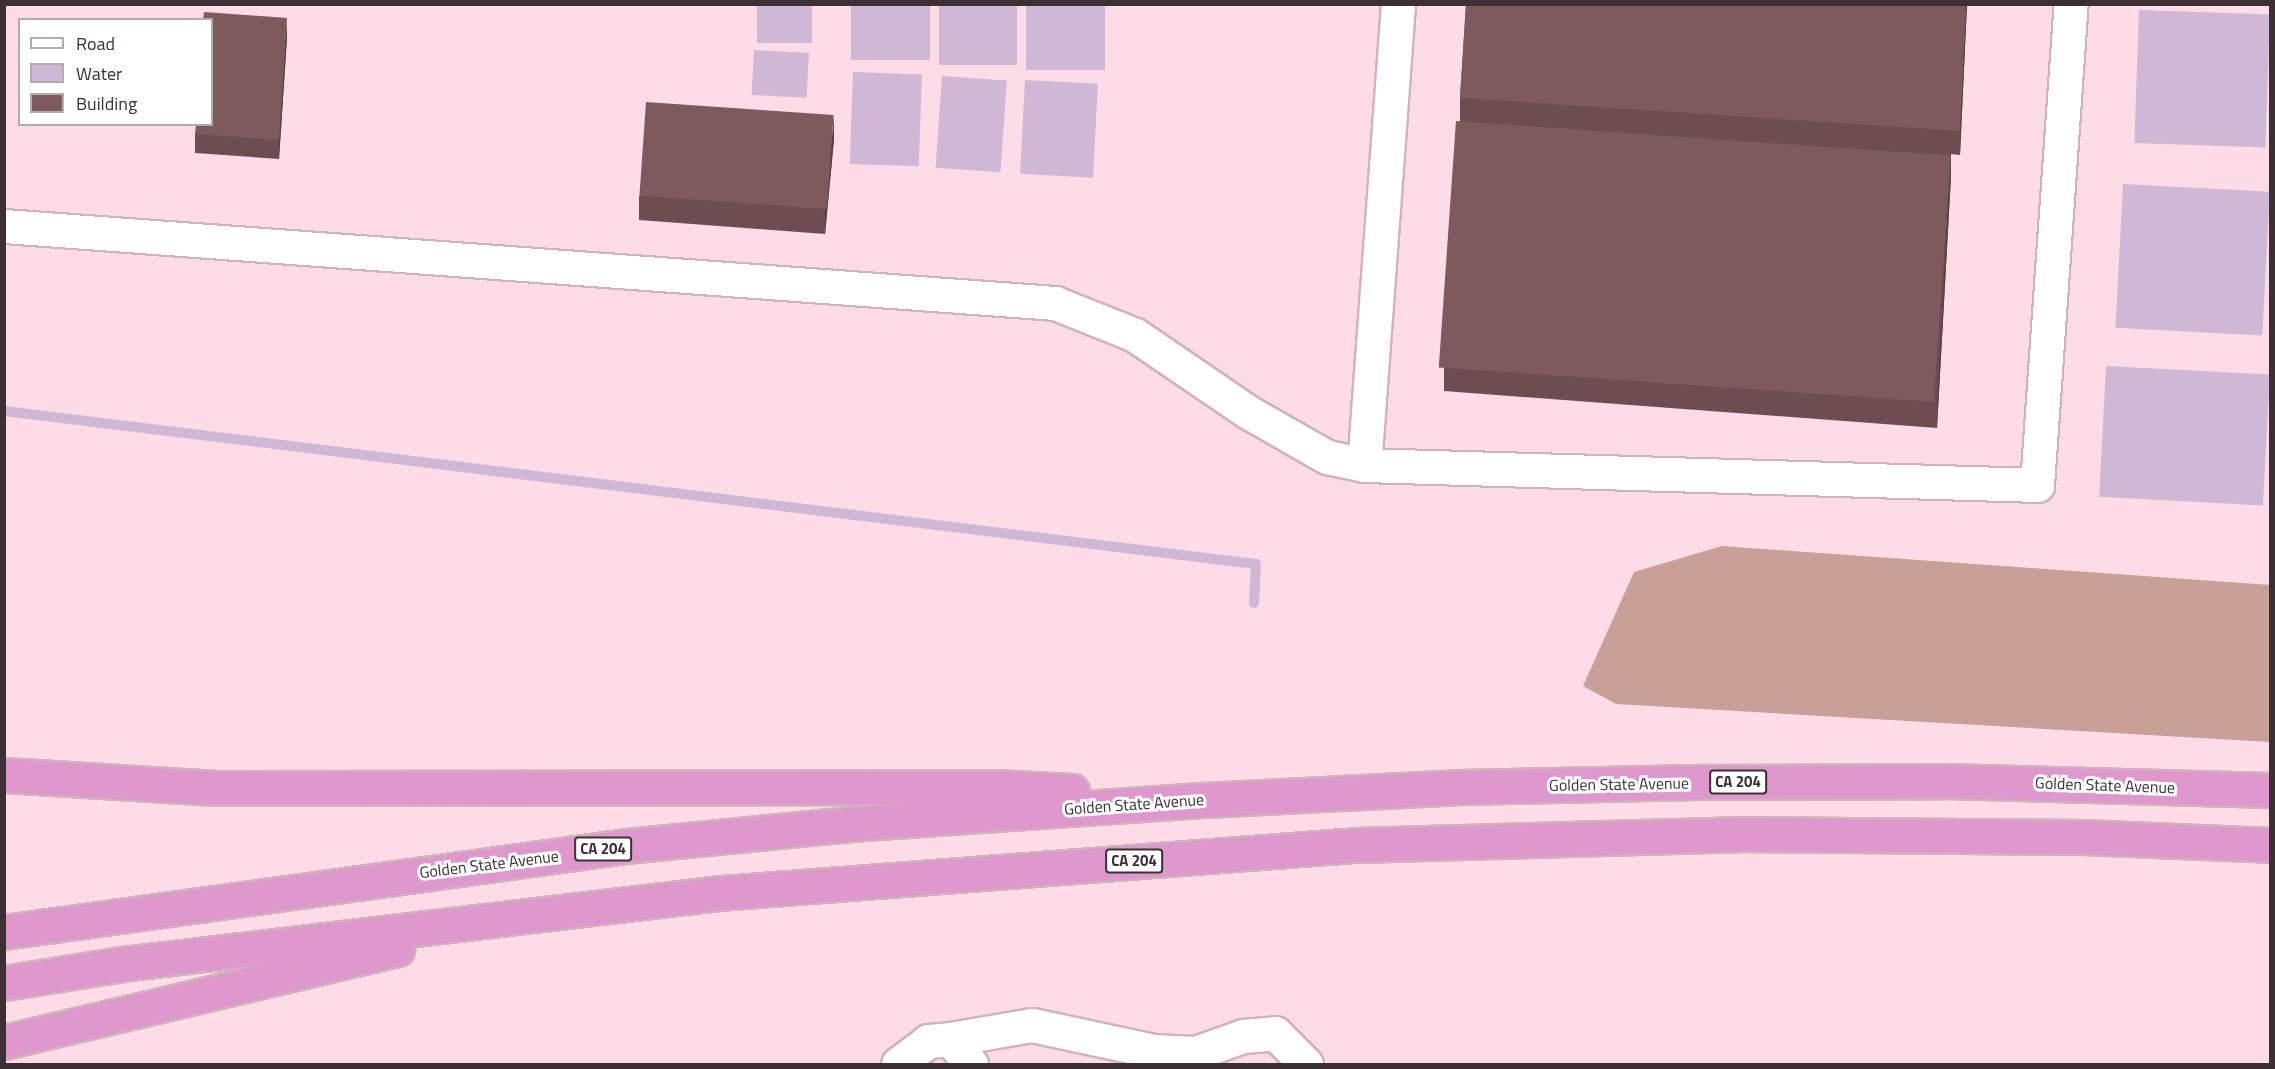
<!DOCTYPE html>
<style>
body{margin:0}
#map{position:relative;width:2275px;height:1069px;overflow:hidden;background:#fddbe7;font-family:"Titillium Web",sans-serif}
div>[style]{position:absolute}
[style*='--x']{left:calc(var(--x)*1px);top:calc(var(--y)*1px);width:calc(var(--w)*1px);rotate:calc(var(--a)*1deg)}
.forest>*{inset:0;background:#c8a097}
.water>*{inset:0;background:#ceb8d6;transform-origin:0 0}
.stream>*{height:10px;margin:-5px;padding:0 5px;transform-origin:5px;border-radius:5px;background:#ceb8d6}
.roads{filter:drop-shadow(2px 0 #d2b2bd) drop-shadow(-2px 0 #d2b2bd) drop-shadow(0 2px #d2b2bd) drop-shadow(0 -2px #d2b2bd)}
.minor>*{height:33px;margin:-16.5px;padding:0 16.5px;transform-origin:16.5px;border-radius:16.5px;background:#fff}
.highway>*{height:33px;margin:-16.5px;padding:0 16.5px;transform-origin:16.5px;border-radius:16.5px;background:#de98cd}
.wall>*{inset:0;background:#6d4d4f}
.shaded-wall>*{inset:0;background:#593f40}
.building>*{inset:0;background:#7f5a5c;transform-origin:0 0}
span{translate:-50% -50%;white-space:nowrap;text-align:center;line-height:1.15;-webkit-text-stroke:6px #fff;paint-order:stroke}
.shield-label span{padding:2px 4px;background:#fff;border:2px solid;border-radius:4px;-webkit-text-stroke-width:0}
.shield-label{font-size:15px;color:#3d3035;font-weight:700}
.street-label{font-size:16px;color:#3d3035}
.frame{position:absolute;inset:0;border:6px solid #3d3035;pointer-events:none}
.legend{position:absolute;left:18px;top:18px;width:195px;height:108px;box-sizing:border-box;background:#fff;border:2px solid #b1acae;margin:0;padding:8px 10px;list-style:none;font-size:18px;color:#3d3035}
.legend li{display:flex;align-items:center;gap:12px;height:30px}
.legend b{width:30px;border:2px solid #b1acae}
</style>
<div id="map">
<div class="forest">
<i style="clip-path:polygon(1722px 546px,2270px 585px,2270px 742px,1616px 704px,1583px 686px,1634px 572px)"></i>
</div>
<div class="water">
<i style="left:757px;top:5px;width:55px;height:38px"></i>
<i style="left:851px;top:5px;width:79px;height:55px"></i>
<i style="left:939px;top:5px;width:78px;height:60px"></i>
<i style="left:1026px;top:5px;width:79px;height:65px"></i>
<i style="left:2139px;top:10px;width:131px;height:133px;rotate:2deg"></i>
<i style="left:754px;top:50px;width:55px;height:45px;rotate:3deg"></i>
<i style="left:853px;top:72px;width:69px;height:92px;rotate:2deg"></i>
<i style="left:942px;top:76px;width:65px;height:92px;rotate:4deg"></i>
<i style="left:1025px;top:80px;width:73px;height:94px;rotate:3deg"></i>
<i style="left:2123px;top:184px;width:147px;height:144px;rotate:3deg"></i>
<i style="left:2106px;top:366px;width:164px;height:131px;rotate:3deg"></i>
</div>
<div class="stream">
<i style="--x:4;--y:411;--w:1261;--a:6.97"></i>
<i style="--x:1256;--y:564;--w:39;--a:93"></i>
</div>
<div class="roads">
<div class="minor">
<i style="--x:1398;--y:4;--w:462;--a:94.2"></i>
<i style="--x:1364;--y:465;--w:673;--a:1.7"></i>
<i style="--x:2037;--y:485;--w:482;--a:-86"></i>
<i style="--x:4;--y:226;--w:1054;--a:4.19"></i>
<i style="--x:1055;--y:303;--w:86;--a:21.8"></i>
<i style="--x:1135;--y:335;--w:137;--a:34.3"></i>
<i style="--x:1248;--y:412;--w:91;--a:29.7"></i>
<i style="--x:1327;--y:457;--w:38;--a:12"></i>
<i style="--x:950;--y:1039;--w:83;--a:-9.7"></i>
<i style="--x:1032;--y:1025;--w:124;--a:12.1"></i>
<i style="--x:1153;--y:1051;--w:42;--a:2.7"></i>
<i style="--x:1195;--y:1053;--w:51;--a:-19.5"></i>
<i style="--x:1243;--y:1036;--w:32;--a:-5"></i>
<i style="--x:1275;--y:1033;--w:44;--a:45"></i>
<i style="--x:898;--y:1064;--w:38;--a:-37"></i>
<i style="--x:928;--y:1041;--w:22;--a:-5"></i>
<i style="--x:950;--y:1039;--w:33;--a:50"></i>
</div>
<div class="highway">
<i style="--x:4;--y:775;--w:213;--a:3.5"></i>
<i style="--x:217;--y:788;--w:781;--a:-0.07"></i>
<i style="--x:998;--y:787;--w:74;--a:3.1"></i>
<i style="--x:4;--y:932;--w:628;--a:-7.87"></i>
<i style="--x:626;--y:846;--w:224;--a:-5.6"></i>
<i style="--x:849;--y:824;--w:357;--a:-3.9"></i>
<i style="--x:1205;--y:800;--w:257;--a:-2.9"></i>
<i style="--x:1462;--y:787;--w:245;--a:-1.2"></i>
<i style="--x:1707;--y:782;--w:238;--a:-0.2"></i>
<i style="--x:1945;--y:781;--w:325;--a:1.6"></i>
<i style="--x:4;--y:983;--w:120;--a:-9.1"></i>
<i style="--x:122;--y:964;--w:602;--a:-6.77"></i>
<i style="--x:720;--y:893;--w:637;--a:-4.32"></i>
<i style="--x:1355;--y:845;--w:383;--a:-1.6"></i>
<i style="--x:1738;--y:834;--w:344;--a:0.5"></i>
<i style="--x:2082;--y:837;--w:188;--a:2.4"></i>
<i style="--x:4;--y:1042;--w:404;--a:-13.3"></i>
</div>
</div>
<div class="wall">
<i style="clip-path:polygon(1466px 4px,1967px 4px,1960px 155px,1951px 154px,1951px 176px,1937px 428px,1444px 391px,1444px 368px,1460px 121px,1460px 98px)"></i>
<i style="clip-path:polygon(287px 37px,279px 159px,195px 153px,195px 134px)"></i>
<i style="clip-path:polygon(834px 139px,825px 234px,639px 220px,639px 196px)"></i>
</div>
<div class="shaded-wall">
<i style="clip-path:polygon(1966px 4px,1967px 4px,1960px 155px,1960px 131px)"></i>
<i style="clip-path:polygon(287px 18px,287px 37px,279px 159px,279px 140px)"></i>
<i style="clip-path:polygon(834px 115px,834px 139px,825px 234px,825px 210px)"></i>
<i style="clip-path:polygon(1951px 152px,1951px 176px,1937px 428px,1937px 404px)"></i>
</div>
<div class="building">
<i style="clip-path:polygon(1466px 4px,1966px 4px,1960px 131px,1460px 98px)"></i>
<i style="clip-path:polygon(204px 12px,287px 18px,279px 140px,195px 134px,196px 124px,212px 124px,212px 20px,203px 20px)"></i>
<i style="left:646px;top:102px;width:188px;height:94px;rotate:4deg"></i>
<i style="left:1456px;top:121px;width:496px;height:247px;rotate:4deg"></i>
</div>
<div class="shield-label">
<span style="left:1738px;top:782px">CA 204</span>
<span style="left:603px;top:849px">CA 204</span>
<span style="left:1134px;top:861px">CA 204</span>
</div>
<div class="street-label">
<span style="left:1619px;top:784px;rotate:-1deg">Golden State Avenue</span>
<span style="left:2105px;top:785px;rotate:2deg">Golden State Avenue</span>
<span style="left:1134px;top:804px;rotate:-4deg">Golden State Avenue</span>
<span style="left:489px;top:864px;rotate:-7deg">Golden State Avenue</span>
</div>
<div class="frame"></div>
<ul class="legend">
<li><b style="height:8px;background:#fff"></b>Road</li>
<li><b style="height:16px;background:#ceb8d6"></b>Water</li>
<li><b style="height:16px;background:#7f5a5c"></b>Building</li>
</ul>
</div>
